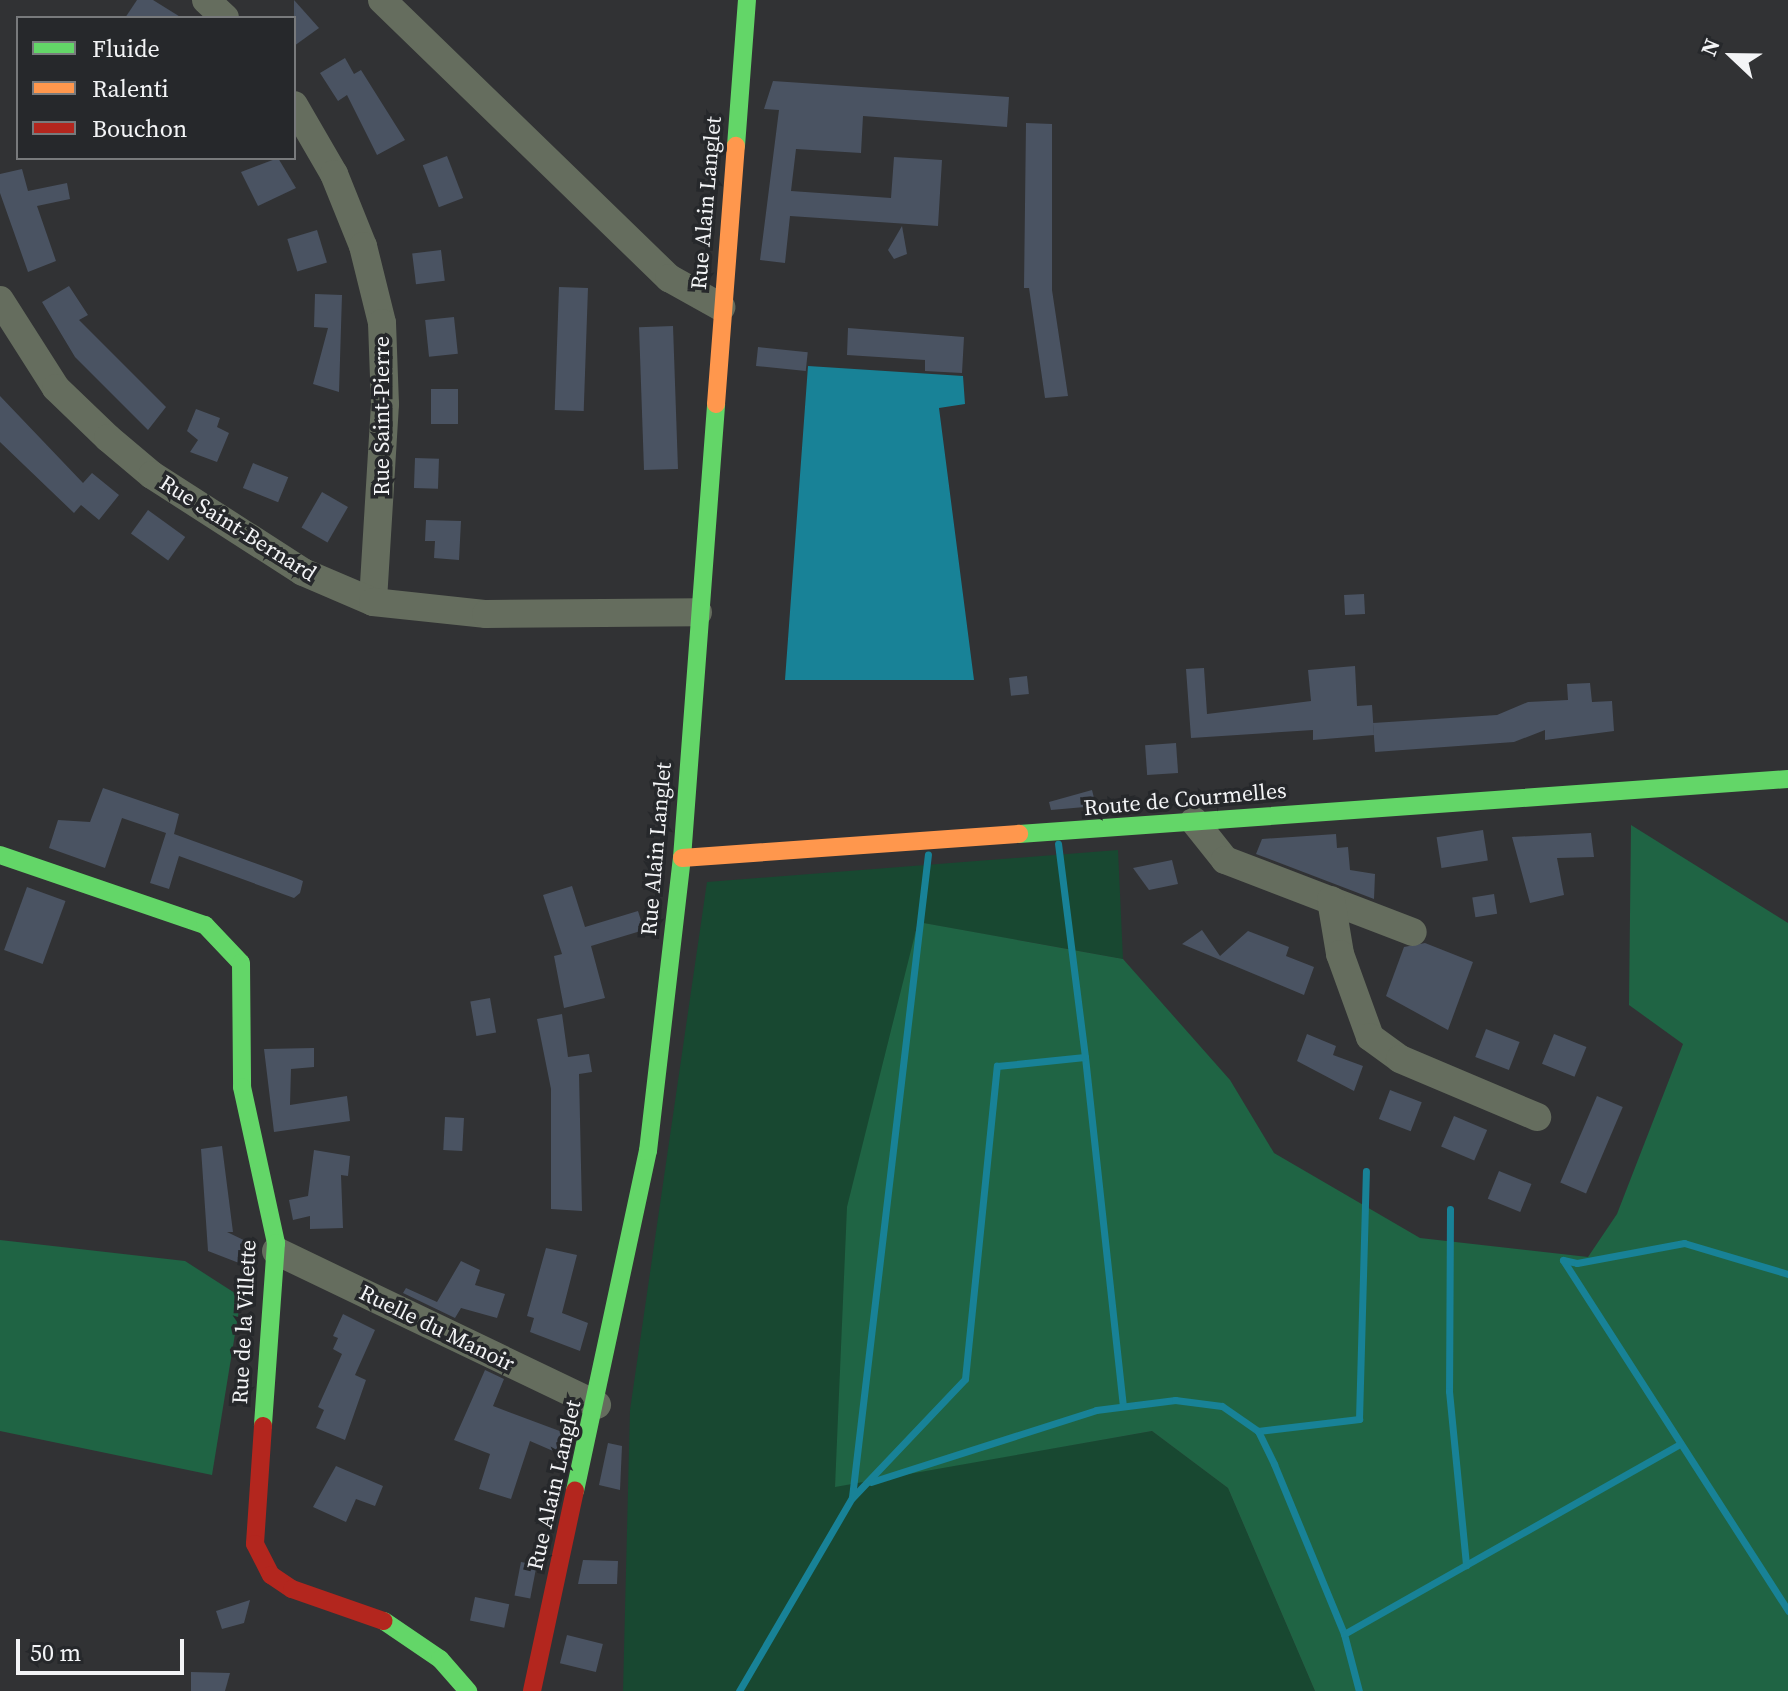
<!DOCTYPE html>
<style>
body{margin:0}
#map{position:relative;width:1788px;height:1691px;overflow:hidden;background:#313234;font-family:"Source Serif 4",serif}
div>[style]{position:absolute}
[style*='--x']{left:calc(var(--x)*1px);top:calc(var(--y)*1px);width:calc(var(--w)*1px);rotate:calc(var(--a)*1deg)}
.green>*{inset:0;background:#184831}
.forest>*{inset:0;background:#1f6444}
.water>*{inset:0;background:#188297}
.stream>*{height:7px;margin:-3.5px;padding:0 3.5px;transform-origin:3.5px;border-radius:3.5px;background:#188297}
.building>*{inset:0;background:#4a5362;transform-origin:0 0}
.street>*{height:28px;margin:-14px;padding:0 14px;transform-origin:14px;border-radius:14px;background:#656d5e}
.fast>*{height:18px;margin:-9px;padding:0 9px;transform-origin:9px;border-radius:9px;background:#63d668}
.slow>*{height:18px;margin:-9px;padding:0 9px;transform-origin:9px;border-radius:9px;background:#ff974d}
.jam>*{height:18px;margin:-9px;padding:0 9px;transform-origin:9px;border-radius:9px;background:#b3261e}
span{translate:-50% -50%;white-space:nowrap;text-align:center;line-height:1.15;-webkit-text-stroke:7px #26282b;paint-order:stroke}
.street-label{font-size:22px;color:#f3f4f6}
.legend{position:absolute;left:16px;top:16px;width:280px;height:144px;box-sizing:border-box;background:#26282b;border:2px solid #787a7c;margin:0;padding:10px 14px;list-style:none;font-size:24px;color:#f3f4f6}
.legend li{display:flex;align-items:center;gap:16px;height:40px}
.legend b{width:40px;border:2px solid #787a7c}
.north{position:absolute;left:1692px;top:16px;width:80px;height:80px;-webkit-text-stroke:6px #26282b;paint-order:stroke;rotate:292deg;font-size:22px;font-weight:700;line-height:32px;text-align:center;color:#f3f4f6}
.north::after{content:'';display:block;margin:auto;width:28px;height:36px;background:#f3f4f6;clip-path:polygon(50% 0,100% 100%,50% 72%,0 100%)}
.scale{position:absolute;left:16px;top:1639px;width:168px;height:36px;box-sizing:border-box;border:4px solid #f3f4f6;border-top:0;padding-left:10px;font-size:24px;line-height:28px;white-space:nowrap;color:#f3f4f6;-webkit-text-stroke:6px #26282b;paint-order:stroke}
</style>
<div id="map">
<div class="green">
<i style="clip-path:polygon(1118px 850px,1123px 959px,917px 922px,835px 1486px,1152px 1431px,1228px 1488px,1315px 1691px,623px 1691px,630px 1410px,707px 882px)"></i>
</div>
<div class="forest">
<i style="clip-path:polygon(1631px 825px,1788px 923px,1788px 1691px,1315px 1691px,1228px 1488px,1152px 1431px,835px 1487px,847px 1207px,918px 922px,1123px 959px,1230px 1080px,1274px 1153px,1420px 1238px,1588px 1257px,1617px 1214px,1683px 1044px,1629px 1005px)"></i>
<i style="clip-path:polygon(0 1240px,185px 1261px,241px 1297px,212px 1475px,0 1431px)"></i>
</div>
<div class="water">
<i style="clip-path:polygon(808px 366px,963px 376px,965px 404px,939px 408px,974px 680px,785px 680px)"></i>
</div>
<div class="stream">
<i style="--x:1085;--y:1057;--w:351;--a:83.8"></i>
<i style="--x:1450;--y:1209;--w:182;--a:90.3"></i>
<i style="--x:1449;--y:1391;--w:175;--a:84.4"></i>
<i style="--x:1563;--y:1260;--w:417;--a:57.3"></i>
<i style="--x:1563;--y:1260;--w:14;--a:12"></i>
<i style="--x:1577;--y:1263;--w:109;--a:-10.6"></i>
<i style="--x:1684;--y:1243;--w:109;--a:16.6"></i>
<i style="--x:1258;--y:1431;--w:102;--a:-6.8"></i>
<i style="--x:1359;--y:1419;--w:248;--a:-88.4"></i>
<i style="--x:871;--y:1482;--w:236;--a:-17.7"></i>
<i style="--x:1096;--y:1410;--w:80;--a:-7.2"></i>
<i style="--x:1175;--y:1400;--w:47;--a:7.3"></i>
<i style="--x:1222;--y:1406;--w:44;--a:34.8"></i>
<i style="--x:1258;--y:1431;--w:37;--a:64"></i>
<i style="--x:1274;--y:1464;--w:184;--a:67.6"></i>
<i style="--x:1344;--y:1634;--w:59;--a:75.3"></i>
<i style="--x:852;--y:1497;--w:647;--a:-83.26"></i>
<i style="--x:1344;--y:1634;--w:386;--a:-29.5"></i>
<i style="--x:739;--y:1691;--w:224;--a:-59.7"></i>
<i style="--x:852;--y:1498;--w:164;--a:-46.5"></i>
<i style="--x:965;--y:1379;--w:315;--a:-84.2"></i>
<i style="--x:997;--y:1066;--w:88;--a:-5.8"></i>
<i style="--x:1085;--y:1057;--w:215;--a:-97.2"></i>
</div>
<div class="building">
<i style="clip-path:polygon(137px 0,153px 0,182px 18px,125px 18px)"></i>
<i style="clip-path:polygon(294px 0,319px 28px,294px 46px)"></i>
<i style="clip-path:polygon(345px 58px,354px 74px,361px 70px,405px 140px,377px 155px,347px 95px,338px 101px,320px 73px)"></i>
<i style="clip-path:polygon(773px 81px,1009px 97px,1007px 127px,863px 116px,861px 153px,796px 149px,791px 191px,891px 198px,894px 157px,942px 160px,938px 226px,790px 216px,785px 263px,760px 260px,779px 110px,764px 109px)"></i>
<i style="clip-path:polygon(1026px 123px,1052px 124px,1052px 290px,1068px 396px,1045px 398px,1029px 288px,1024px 288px)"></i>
<i style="left:447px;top:156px;width:45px;height:26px;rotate:69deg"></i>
<i style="clip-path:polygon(278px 158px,296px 188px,258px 206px,241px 172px)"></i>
<i style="clip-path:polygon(22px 169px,28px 191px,67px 183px,70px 199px,37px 206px,56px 261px,28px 272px,0 193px,0 174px)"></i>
<i style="clip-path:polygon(902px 226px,907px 254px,894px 259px,888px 250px)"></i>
<i style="left:317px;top:230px;width:34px;height:31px;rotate:73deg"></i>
<i style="left:441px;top:250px;width:31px;height:29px;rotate:83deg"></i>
<i style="clip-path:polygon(69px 286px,88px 315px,79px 320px,166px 407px,148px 430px,75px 357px,42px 302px)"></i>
<i style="left:559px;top:287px;width:29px;height:123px;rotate:2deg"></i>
<i style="clip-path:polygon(315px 294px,342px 295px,339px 392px,313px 384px,328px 328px,314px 327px)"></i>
<i style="left:454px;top:317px;width:37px;height:29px;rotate:84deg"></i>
<i style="left:673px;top:326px;width:143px;height:34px;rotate:88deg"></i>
<i style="clip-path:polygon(848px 328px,964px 337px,962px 373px,925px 371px,925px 360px,847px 355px)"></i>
<i style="left:758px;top:347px;width:50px;height:19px;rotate:6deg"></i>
<i style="left:431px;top:389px;width:27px;height:35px"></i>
<i style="clip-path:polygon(0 396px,83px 483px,92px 473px,119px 495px,99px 520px,81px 505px,74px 513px,0 442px)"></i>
<i style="clip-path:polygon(196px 409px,220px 418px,217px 427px,229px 433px,217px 462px,190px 452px,198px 440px,187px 431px)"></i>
<i style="left:415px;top:458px;width:24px;height:30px;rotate:2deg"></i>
<i style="left:253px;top:463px;width:38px;height:27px;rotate:22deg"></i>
<i style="left:322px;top:492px;width:30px;height:41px;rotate:30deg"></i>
<i style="left:148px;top:510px;width:46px;height:29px;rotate:36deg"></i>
<i style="clip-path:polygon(426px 520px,461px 521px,459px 560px,434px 558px,435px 541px,425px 541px)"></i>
<i style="left:1364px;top:594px;width:20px;height:20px;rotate:87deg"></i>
<i style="clip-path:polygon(1355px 666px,1357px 706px,1372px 705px,1374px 735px,1313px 740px,1313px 730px,1191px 738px,1186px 669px,1204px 668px,1207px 714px,1311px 701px,1308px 670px)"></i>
<i style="left:1027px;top:676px;width:18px;height:18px;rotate:84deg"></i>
<i style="clip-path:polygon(1590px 683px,1592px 702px,1612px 701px,1614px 731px,1545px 740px,1545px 730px,1514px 742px,1375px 752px,1373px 723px,1497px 715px,1528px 702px,1568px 700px,1567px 684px)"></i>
<i style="left:1176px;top:743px;width:30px;height:31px;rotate:86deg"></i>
<i style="clip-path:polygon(103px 788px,179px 814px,174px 834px,296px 878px,303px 881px,300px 893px,294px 898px,179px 856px,169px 889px,150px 883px,166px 833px,122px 818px,105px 868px,49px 848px,58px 820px,90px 822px)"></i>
<i style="clip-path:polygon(1092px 790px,1096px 806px,1051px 810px,1049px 802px)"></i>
<i style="left:1483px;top:830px;width:31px;height:47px;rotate:81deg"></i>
<i style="clip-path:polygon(1591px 833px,1594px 857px,1557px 858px,1564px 895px,1530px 903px,1512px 837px)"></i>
<i style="clip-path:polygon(1336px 834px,1337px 848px,1348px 847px,1350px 870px,1375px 874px,1374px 899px,1256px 854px,1262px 839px)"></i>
<i style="clip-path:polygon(1172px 860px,1178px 884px,1149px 890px,1133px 868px)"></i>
<i style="clip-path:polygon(572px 886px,585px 927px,638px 911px,644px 930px,591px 946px,605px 998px,564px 1008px,554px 956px,562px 954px,543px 895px)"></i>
<i style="left:27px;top:887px;width:41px;height:67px;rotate:20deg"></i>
<i style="left:1494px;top:894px;width:20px;height:22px;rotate:81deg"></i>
<i style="clip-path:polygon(1202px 930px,1220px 956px,1248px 931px,1289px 947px,1286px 956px,1314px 967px,1304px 995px,1182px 944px)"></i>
<i style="clip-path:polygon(1425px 943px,1473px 962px,1448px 1030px,1386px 996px,1404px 947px)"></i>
<i style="left:490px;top:998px;width:35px;height:20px;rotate:80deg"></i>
<i style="clip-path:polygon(562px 1014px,568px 1057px,589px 1054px,592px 1072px,579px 1074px,582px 1211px,551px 1209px,551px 1089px,537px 1019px)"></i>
<i style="left:1486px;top:1029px;width:36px;height:30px;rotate:21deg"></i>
<i style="clip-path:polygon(1307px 1034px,1336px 1046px,1333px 1055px,1363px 1066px,1354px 1091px,1297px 1061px)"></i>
<i style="left:1554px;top:1034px;width:35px;height:32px;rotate:22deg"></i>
<i style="clip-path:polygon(314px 1048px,314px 1067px,291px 1069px,290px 1105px,347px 1096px,350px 1121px,274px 1132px,264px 1049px)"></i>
<i style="left:1390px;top:1090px;width:34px;height:31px;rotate:21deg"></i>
<i style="left:1597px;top:1096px;width:28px;height:94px;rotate:23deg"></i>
<i style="left:1454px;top:1116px;width:36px;height:33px;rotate:23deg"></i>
<i style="left:445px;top:1117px;width:19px;height:33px;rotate:3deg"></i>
<i style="clip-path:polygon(222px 1146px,233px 1232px,227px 1232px,254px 1245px,252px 1268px,208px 1251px,201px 1149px)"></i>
<i style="clip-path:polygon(314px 1150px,350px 1156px,348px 1176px,341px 1175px,343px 1228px,310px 1229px,310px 1216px,293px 1220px,289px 1200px,308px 1196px)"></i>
<i style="left:1499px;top:1171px;width:35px;height:30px;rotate:22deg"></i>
<i style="clip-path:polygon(546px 1248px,577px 1255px,562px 1313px,588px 1323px,580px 1351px,530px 1332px,534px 1318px,527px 1316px)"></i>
<i style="clip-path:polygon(461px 1261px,480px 1270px,475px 1285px,505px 1294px,497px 1318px,461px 1308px,455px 1318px,403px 1293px,406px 1288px,437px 1302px)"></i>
<i style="clip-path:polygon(343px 1314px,375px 1330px,355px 1375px,366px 1380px,345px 1440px,316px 1428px,324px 1410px,318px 1407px,342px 1354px,333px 1349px,338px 1338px,333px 1336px)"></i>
<i style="clip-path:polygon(485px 1370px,504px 1379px,493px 1406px,565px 1433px,560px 1454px,530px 1441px,511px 1499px,479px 1489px,490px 1454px,454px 1440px)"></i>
<i style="clip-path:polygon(608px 1443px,622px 1446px,620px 1490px,599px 1485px)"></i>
<i style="clip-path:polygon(336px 1466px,383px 1486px,375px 1506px,356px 1499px,346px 1522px,313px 1507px)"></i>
<i style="clip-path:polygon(583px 1560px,618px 1561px,617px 1584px,578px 1584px)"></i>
<i style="left:521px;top:1562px;width:16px;height:34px;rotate:11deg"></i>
<i style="left:475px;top:1597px;width:35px;height:24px;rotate:12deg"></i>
<i style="clip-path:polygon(250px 1600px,244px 1623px,222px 1629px,216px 1611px)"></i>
<i style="left:567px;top:1635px;width:37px;height:29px;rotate:14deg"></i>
<i style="clip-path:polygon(191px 1672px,230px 1673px,225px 1691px,191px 1691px)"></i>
</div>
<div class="street">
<i style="--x:206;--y:0;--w:26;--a:43"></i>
<i style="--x:382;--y:0;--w:400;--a:44.1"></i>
<i style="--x:669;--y:278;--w:60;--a:29.1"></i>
<i style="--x:294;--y:105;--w:80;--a:59.9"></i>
<i style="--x:334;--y:174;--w:78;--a:68.1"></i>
<i style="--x:363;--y:246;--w:79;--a:76.1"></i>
<i style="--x:382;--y:323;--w:81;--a:87.9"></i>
<i style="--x:385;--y:404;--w:198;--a:93.5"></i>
<i style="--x:0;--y:300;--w:104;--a:57.5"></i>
<i style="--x:56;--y:388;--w:72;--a:43.9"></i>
<i style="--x:108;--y:438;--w:57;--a:40.1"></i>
<i style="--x:152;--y:475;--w:179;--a:32.7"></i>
<i style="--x:303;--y:572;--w:76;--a:23.2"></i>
<i style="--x:373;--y:602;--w:114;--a:6.1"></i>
<i style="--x:486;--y:614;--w:212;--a:-0.5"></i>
<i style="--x:1194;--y:821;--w:50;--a:51.5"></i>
<i style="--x:1225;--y:860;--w:201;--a:21"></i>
<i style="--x:1331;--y:900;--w:55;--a:80.5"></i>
<i style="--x:1340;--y:954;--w:88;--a:70.1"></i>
<i style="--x:1370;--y:1037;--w:37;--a:36"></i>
<i style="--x:1400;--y:1059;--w:149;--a:22.9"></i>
<i style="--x:276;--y:1251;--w:356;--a:25.6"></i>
</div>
<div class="fast">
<i style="--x:736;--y:146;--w:146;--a:-85.7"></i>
<i style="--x:1019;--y:834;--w:771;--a:-4.09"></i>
<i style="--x:0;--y:855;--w:217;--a:18.9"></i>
<i style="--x:205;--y:925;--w:52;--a:46.5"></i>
<i style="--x:241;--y:963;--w:124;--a:89.5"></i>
<i style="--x:242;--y:1087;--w:160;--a:77.7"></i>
<i style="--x:276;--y:1243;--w:183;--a:94.1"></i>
<i style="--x:575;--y:1491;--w:348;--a:-77.9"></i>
<i style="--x:648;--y:1151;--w:295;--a:-83.4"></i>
<i style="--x:682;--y:858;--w:455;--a:-85.7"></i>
<i style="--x:384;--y:1621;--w:68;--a:34.2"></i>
<i style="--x:440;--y:1659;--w:43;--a:48.8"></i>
</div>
<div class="slow">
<i style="--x:716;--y:404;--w:259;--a:-85.6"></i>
<i style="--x:682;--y:858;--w:338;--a:-4.1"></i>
</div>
<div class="jam">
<i style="--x:263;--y:1426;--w:118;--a:93.9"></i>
<i style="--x:255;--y:1544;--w:35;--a:63"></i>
<i style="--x:271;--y:1575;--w:25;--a:34"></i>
<i style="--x:292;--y:1589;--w:97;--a:19.2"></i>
<i style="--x:532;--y:1691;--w:205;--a:-77.9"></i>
</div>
<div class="street-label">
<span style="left:706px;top:203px;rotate:-85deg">Rue Alain Langlet</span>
<span style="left:382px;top:416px;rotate:-90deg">Rue Saint-Pierre</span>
<span style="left:238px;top:528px;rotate:32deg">Rue Saint-Bernard</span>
<span style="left:1185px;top:799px;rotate:-5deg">Route de Courmelles</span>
<span style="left:656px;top:849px;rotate:-85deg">Rue Alain Langlet</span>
<span style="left:244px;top:1322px;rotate:-87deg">Rue de la Villette</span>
<span style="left:437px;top:1328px;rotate:26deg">Ruelle du Manoir</span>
<span style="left:554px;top:1485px;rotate:-77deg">Rue Alain Langlet</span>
</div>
<ul class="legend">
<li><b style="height:10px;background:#63d668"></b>Fluide</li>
<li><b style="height:10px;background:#ff974d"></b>Ralenti</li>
<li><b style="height:10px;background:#b3261e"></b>Bouchon</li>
</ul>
<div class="north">N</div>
<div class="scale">50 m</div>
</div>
